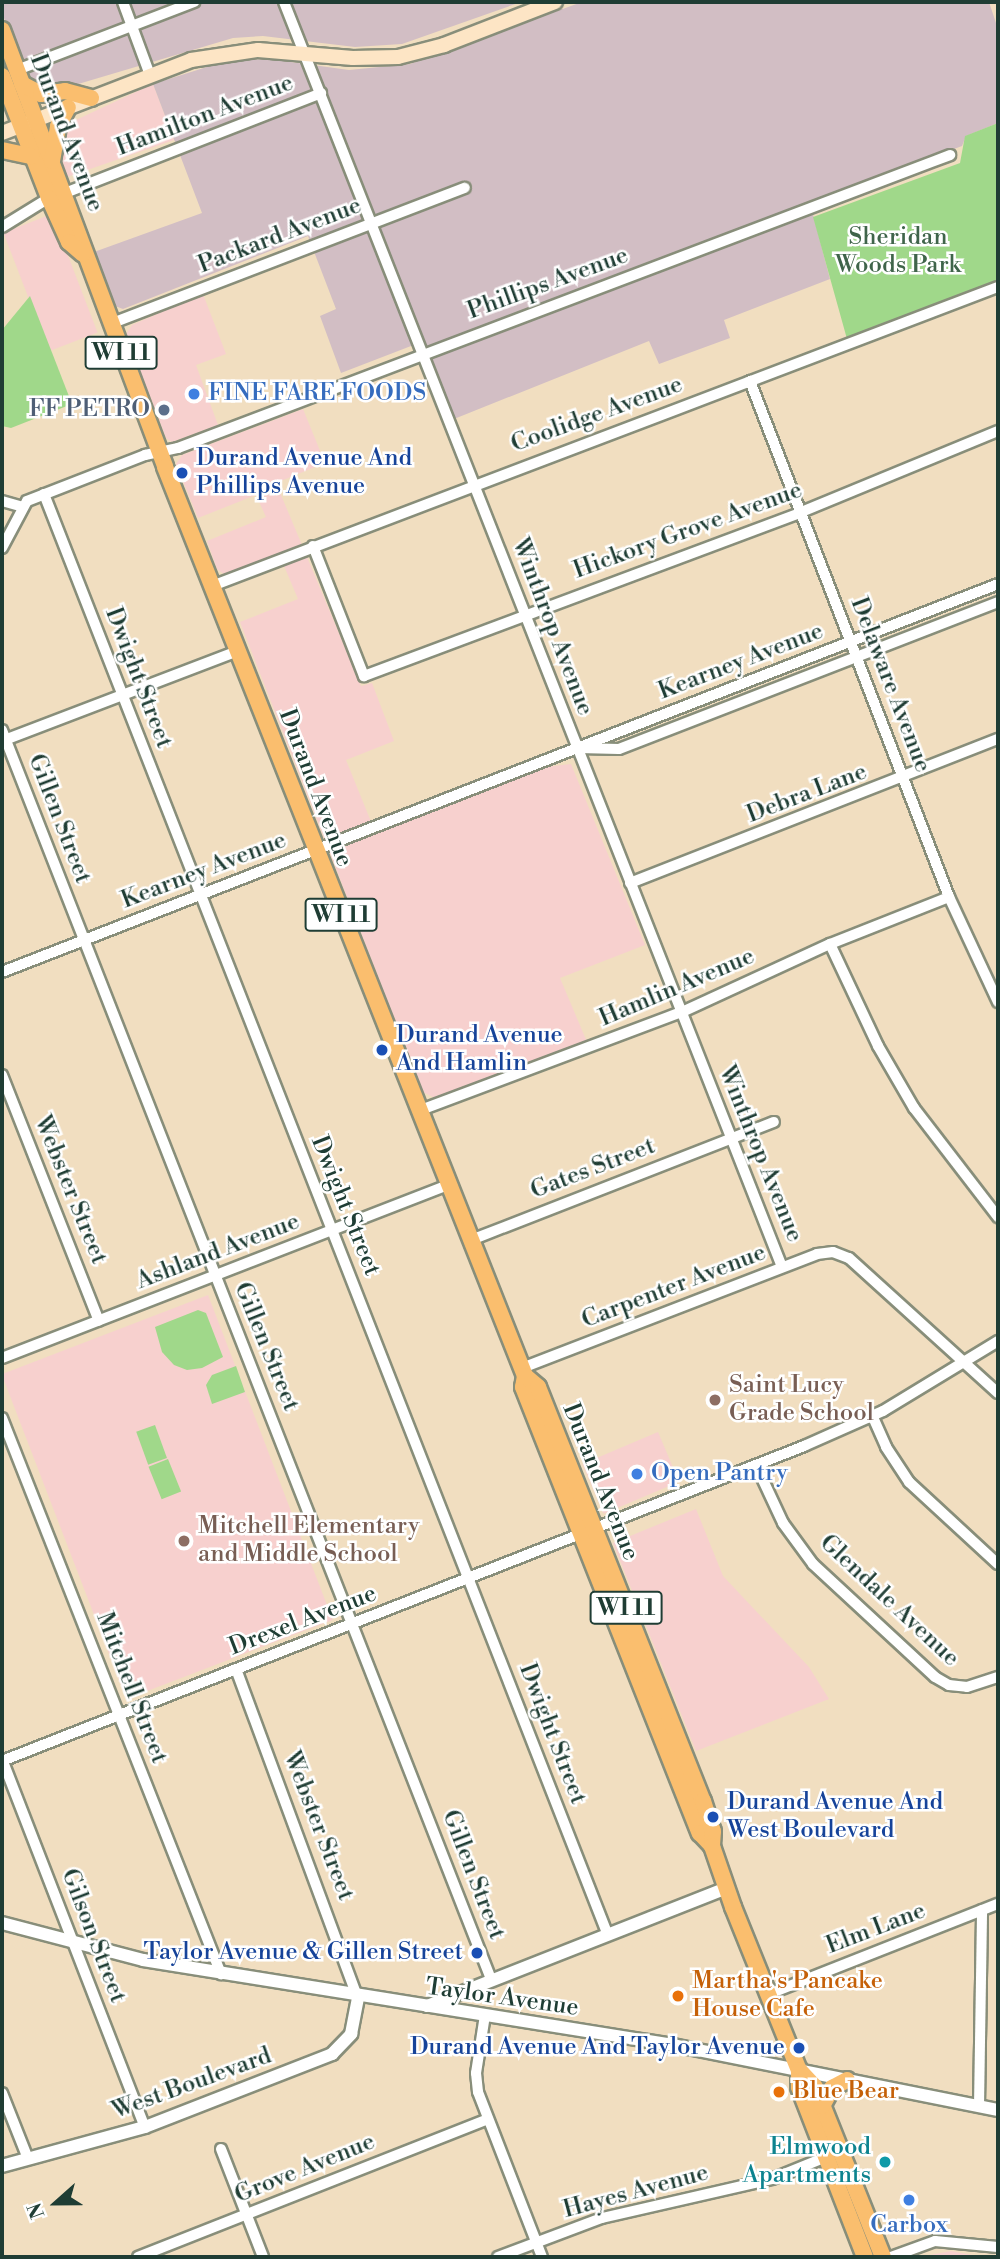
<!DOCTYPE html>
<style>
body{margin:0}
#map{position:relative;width:1000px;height:2259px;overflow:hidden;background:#f1dec0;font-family:"Libre Bodoni",serif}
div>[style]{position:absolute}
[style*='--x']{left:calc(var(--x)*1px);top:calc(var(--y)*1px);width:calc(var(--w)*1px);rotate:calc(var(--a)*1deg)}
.built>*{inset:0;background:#f7d0ce;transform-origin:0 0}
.industrial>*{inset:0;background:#d2bec4}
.green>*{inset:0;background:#a0d88a;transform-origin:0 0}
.roads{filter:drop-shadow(2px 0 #888e7a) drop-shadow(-2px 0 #888e7a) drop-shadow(0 2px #888e7a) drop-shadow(0 -2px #888e7a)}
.minor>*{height:10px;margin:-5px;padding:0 5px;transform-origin:5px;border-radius:5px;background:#fff}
.tertiary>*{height:12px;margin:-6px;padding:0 6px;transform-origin:6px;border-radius:6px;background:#fff}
.secondary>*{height:14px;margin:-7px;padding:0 7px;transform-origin:7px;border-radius:7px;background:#fde5c5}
.primary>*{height:16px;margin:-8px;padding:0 8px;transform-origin:8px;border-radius:8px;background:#fabe6e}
.dots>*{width:19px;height:19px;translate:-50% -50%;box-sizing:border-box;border:4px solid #fff;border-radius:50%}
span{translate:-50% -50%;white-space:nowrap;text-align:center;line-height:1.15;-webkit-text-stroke:5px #fff;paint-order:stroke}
.shield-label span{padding:2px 5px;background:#fff;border:2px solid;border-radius:5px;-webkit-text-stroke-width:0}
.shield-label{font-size:23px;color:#1f3d34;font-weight:700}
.street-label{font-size:24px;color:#1f3d34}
.park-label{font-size:24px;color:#3f644a}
.shop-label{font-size:24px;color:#366cbe}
.left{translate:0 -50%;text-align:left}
.service-label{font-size:24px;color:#4e5e75}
.right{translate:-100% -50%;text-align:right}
.transit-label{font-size:24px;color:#164399}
.education-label{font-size:24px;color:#785e54}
.food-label{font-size:24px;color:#c56008}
.culture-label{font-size:24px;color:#0d838f}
.frame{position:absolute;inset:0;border:4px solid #1f3d34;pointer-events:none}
.north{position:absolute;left:21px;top:2168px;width:70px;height:70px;-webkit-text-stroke:5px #fff;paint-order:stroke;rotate:249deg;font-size:19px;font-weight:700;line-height:28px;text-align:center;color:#1f3d34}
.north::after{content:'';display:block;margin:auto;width:24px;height:32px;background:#1f3d34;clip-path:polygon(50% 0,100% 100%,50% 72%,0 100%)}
</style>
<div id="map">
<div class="built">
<i style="clip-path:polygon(153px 84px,174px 140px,67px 177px,58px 149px,63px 126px)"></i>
<i style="left:52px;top:214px;width:127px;height:52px;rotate:69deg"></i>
<i style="clip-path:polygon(203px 294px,226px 354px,196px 365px,218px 425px,172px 442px,166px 438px,126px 334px,132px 325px)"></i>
<i style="clip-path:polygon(303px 409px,325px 463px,276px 483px,361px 686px,372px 683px,394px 741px,346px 760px,376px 834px,537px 768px,571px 764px,645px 945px,560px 978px,587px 1042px,437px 1099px,423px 1092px,240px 622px,298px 599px,279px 554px,225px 575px,217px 569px,207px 541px,266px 517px,256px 495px,198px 518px,176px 464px,182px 455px)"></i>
<i style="left:208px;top:1295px;width:348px;height:221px;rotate:69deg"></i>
<i style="left:658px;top:1432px;width:54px;height:82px;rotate:67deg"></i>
<i style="clip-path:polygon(696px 1509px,723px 1576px,809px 1667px,829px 1699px,696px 1751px,613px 1543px)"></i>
<i style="clip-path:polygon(951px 2251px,983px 2257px,920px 2257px)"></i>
</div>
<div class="industrial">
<i style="clip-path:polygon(2px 2px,521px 2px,402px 44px,355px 47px,263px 36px,233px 38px,58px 90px,41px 90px,28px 78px,2px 13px)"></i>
<i style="clip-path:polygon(582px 2px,989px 2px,998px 29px,998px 123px,966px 136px,962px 146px,810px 203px,830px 279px,724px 320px,730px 338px,659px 364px,649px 341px,454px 419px,424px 341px,341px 373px,320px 316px,336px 309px,308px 236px,123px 309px,115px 306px,94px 252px,202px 213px,153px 84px,229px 60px,269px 59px,349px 70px,410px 64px)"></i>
</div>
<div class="green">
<i style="clip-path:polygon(998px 123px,998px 281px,847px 339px,813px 217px,960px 163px,965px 136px)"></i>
<i style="clip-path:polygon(30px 296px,72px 404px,11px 428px,2px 426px,2px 330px)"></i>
<i style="clip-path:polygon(198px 1310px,206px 1313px,223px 1357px,202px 1368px,187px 1370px,174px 1365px,162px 1352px,155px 1327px)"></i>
<i style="clip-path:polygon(236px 1366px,245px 1392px,212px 1404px,206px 1385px,212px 1375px)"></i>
<i style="left:155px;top:1425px;width:35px;height:20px;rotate:70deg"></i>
<i style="left:168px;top:1459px;width:35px;height:21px;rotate:68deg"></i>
</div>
<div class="roads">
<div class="minor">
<i style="--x:123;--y:2;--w:78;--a:69.7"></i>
<i style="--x:284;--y:2;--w:1359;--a:68.51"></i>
<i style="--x:17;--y:70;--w:190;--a:-21"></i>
<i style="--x:65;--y:193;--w:275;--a:-21.3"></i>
<i style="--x:2;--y:227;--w:55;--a:-31.7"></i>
<i style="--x:110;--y:324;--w:380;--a:-21"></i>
<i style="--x:750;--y:381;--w:553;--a:68.91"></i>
<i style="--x:949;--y:897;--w:116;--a:65"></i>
<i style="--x:44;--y:494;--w:1545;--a:68.63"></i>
<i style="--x:2;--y:501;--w:22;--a:16"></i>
<i style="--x:313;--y:546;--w:140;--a:68.6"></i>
<i style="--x:364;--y:676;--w:465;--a:-20.5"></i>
<i style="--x:799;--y:513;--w:215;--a:-22.4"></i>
<i style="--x:2;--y:548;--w:53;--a:-62"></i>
<i style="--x:27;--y:501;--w:127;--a:-21.3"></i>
<i style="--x:145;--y:455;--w:34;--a:-12"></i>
<i style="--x:178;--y:448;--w:826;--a:-20.78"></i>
<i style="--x:212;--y:586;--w:841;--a:-20.83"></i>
<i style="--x:2;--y:730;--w:1341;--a:68.62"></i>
<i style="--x:2;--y:741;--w:253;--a:-20.9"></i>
<i style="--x:579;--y:748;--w:40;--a:1.4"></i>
<i style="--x:619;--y:749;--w:407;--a:-21.2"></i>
<i style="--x:630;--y:883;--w:395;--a:-21.4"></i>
<i style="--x:830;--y:944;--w:113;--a:64.8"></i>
<i style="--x:878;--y:1046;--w:72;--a:59.9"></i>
<i style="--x:914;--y:1108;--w:138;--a:52.4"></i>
<i style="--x:2;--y:972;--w:1069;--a:-21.28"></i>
<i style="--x:2;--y:1075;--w:264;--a:68.5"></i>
<i style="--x:418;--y:1111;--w:282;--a:-20.6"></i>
<i style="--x:682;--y:1012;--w:163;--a:-24.7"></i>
<i style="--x:830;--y:944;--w:128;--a:-21.6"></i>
<i style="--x:471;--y:1240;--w:325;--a:-21.3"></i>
<i style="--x:2;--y:1358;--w:478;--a:-21.2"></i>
<i style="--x:522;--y:1368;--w:316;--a:-21.1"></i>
<i style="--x:817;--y:1254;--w:16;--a:-7"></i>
<i style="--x:833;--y:1252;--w:17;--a:21"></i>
<i style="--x:849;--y:1258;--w:201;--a:42.2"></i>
<i style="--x:872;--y:1415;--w:35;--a:66"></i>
<i style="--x:886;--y:1447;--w:42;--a:56.7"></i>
<i style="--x:909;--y:1482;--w:121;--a:42.7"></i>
<i style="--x:2;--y:1418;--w:598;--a:68.5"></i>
<i style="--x:756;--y:1465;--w:64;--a:65"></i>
<i style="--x:783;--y:1523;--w:51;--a:53.8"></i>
<i style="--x:813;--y:1564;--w:166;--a:42.8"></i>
<i style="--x:935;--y:1677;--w:16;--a:30"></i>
<i style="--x:949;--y:1685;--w:18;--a:6"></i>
<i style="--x:967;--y:1687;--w:33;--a:-18"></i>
<i style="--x:236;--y:1669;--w:351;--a:69.7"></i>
<i style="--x:2;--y:1759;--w:395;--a:68.8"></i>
<i style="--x:2;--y:1761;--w:862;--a:-21.44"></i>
<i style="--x:804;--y:1446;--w:86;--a:-23.9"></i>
<i style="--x:883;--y:1411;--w:135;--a:-31.3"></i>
<i style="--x:769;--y:1994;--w:246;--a:-21.5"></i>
<i style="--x:485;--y:2015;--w:59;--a:98.8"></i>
<i style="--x:476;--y:2073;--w:19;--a:84"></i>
<i style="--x:478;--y:2092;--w:177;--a:68.8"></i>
<i style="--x:2;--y:2093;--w:68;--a:68.4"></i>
<i style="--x:979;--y:2106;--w:196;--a:-89.1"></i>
<i style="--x:221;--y:2149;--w:116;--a:68.7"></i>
<i style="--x:138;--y:2257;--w:376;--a:-21.5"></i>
<i style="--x:498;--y:2257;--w:111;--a:-20.6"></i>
<i style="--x:602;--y:2218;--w:174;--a:-12.9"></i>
<i style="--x:772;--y:2179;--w:58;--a:-22.2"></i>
<i style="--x:891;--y:2257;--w:47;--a:-20"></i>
<i style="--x:935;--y:2241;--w:63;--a:5.4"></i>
</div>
<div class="tertiary">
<i style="--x:2;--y:1923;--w:146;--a:14.7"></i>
<i style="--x:143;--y:1960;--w:537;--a:9.11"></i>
<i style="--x:673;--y:2045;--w:331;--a:11.3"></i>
<i style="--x:427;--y:2006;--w:321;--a:-21.5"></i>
<i style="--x:2;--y:2166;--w:148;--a:-15.3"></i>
<i style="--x:145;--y:2127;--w:201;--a:-21.3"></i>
<i style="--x:332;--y:2054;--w:28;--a:-46"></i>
<i style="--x:351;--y:2034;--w:37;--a:-79"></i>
</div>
<div class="secondary">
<i style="--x:2;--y:133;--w:203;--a:-21.1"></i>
<i style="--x:191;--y:60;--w:68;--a:-8.5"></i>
<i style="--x:258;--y:50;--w:95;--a:4.8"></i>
<i style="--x:353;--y:58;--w:45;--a:-1.3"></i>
<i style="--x:398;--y:57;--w:48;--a:-14.6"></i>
<i style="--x:444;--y:45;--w:119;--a:-21.2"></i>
</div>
<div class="primary">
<i style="--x:2;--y:30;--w:466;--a:69.5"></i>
<i style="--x:165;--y:467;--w:978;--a:68.39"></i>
<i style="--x:525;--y:1376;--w:11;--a:100"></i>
<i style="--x:523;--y:1387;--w:480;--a:68.4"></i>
<i style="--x:700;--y:1833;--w:18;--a:47"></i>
<i style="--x:2;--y:76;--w:131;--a:68.9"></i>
<i style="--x:49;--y:198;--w:48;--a:65.6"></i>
<i style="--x:69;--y:242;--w:18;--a:41"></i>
<i style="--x:22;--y:84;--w:21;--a:28"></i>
<i style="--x:41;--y:94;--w:24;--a:-7"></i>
<i style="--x:65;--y:91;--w:27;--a:15"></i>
<i style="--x:2;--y:150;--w:30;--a:12"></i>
<i style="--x:52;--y:161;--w:36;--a:-80"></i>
<i style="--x:58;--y:126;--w:21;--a:-62"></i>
<i style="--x:525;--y:1376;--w:17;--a:40"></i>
<i style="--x:538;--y:1387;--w:446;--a:68.3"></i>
<i style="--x:703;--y:1801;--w:32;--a:72"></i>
<i style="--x:713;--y:1831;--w:15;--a:94"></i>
<i style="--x:712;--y:1846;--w:65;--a:71"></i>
<i style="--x:733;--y:1907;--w:176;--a:68"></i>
<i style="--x:799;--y:2070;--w:17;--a:90"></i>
<i style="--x:799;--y:2087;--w:182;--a:68.8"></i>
<i style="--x:799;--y:2070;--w:23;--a:47"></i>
<i style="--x:815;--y:2087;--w:183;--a:68.2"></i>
<i style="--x:822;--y:2106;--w:21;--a:-61"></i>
<i style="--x:832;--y:2088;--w:17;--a:-28"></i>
</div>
</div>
<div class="dots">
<i style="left:194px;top:394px;background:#3f7fe0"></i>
<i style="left:164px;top:410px;background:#5c6f8a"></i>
<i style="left:182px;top:473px;background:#1a4fb4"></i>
<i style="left:382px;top:1050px;background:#1a4fb4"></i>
<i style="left:715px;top:1400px;background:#8d6e63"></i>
<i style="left:637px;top:1474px;background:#3f7fe0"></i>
<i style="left:184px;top:1541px;background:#8d6e63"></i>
<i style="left:713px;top:1817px;background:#1a4fb4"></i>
<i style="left:477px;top:1953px;background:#1a4fb4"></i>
<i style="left:678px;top:1996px;background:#e8710a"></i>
<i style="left:799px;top:2048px;background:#1a4fb4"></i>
<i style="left:779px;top:2092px;background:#e8710a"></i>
<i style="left:885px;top:2162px;background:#0f9aa8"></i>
<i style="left:909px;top:2200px;background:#3f7fe0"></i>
</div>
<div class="shield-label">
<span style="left:121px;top:353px">WI 11</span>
<span style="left:341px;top:915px">WI 11</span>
<span style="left:626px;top:1608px">WI 11</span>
</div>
<div class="street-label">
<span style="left:205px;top:116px;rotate:-21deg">Hamilton Avenue</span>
<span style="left:66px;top:133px;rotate:69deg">Durand Avenue</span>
<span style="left:280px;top:236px;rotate:-21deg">Packard Avenue</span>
<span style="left:548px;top:284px;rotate:-20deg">Phillips Avenue</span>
<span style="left:597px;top:415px;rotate:-20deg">Coolidge Avenue</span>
<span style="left:688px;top:531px;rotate:-20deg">Hickory Grove Avenue</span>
<span style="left:552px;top:627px;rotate:69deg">Winthrop Avenue</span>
<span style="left:741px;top:662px;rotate:-21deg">Kearney Avenue</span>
<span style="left:138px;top:678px;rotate:69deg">Dwight Street</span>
<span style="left:890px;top:685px;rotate:69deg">Delaware Avenue</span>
<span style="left:315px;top:788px;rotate:69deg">Durand Avenue</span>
<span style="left:807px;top:794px;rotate:-21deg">Debra Lane</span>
<span style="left:59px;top:819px;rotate:69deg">Gillen Street</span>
<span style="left:204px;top:871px;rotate:-21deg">Kearney Avenue</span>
<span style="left:677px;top:988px;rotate:-23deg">Hamlin Avenue</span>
<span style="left:760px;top:1154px;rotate:68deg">Winthrop Avenue</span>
<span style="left:593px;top:1169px;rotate:-21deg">Gates Street</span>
<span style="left:70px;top:1190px;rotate:68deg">Webster Street</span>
<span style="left:345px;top:1206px;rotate:68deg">Dwight Street</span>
<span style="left:218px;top:1252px;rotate:-21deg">Ashland Avenue</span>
<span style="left:674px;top:1287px;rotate:-21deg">Carpenter Avenue</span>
<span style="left:266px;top:1347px;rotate:68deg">Gillen Street</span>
<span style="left:600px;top:1482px;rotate:68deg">Durand Avenue</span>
<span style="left:889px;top:1601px;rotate:43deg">Glendale Avenue</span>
<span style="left:303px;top:1621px;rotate:-21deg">Drexel Avenue</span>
<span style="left:131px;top:1688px;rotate:69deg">Mitchell Street</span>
<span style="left:552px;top:1734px;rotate:69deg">Dwight Street</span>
<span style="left:318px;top:1826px;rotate:69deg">Webster Street</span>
<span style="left:473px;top:1875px;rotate:69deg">Gillen Street</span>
<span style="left:876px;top:1929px;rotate:-21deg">Elm Lane</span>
<span style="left:93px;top:1936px;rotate:69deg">Gilson Street</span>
<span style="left:502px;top:1998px;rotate:8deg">Taylor Avenue</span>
<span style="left:192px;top:2084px;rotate:-20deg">West Boulevard</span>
<span style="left:305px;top:2169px;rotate:-22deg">Grove Avenue</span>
<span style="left:636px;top:2192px;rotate:-15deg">Hayes Avenue</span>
</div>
<div class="park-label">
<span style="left:898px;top:252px">Sheridan<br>Woods Park</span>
</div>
<div class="shop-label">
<span class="left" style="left:208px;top:394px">FINE FARE FOODS</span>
<span class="left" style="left:651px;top:1474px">Open Pantry</span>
<span style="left:909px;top:2226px">Carbox</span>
</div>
<div class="service-label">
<span class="right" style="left:150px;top:410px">FF PETRO</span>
</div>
<div class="transit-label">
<span class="left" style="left:196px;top:473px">Durand Avenue And<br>Phillips Avenue</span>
<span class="left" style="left:396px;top:1050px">Durand Avenue<br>And Hamlin</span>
<span class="left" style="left:727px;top:1817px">Durand Avenue And<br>West Boulevard</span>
<span class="right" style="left:463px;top:1953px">Taylor Avenue &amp; Gillen Street</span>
<span class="right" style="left:785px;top:2048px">Durand Avenue And Taylor Avenue</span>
</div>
<div class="education-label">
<span class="left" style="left:729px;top:1400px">Saint Lucy<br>Grade School</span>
<span class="left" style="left:198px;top:1541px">Mitchell Elementary<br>and Middle School</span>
</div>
<div class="food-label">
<span class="left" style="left:692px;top:1996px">Martha's Pancake<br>House Cafe</span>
<span class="left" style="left:793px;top:2092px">Blue Bear</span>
</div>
<div class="culture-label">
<span class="right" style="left:871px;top:2162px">Elmwood<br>Apartments</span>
</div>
<div class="frame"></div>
<div class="north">N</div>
</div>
